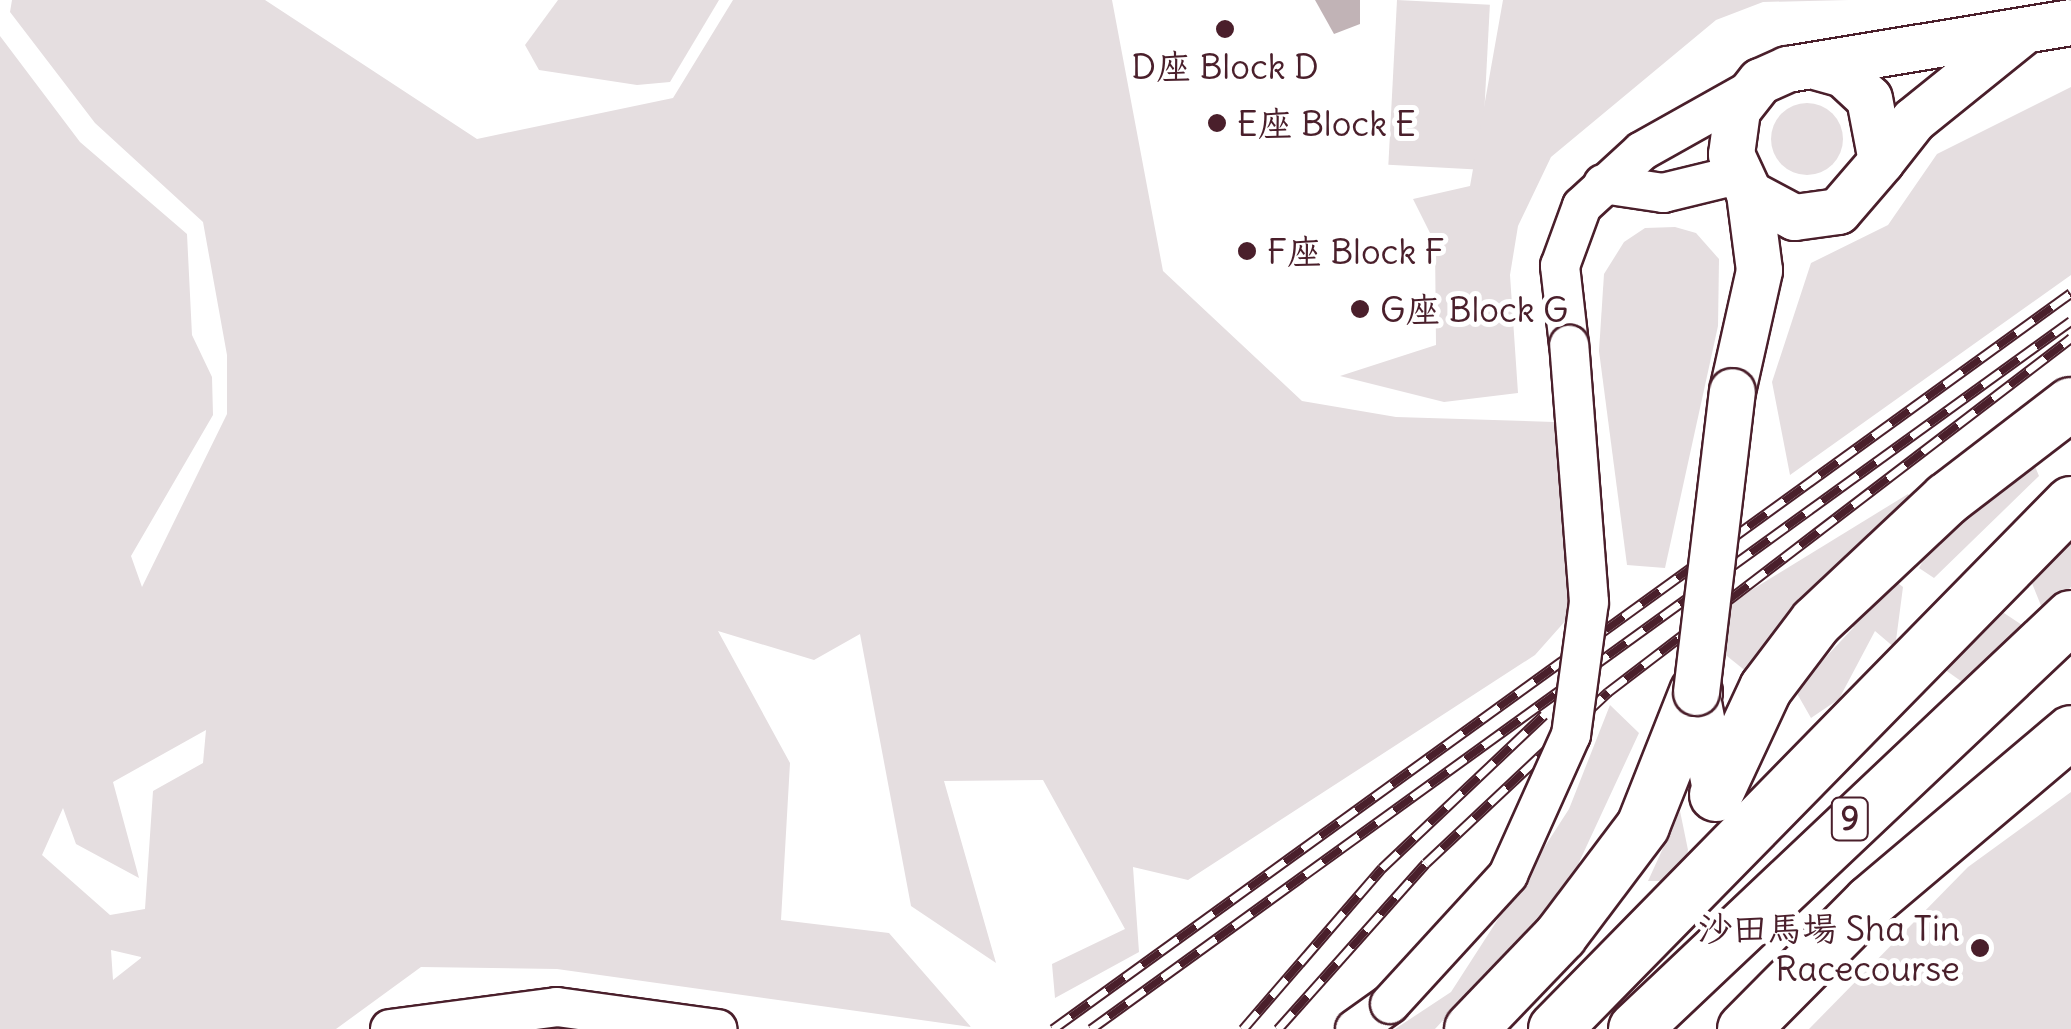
<!DOCTYPE html>
<meta charset="utf-8">
<style>
body{margin:0}
#map{position:relative;width:2071px;height:1029px;overflow:hidden;background:#fff;font-family:Delius,"LXGW WenKai TC",sans-serif}
div>[style]{position:absolute}
[style*='--x']{left:calc(var(--x)*1px);top:calc(var(--y)*1px);width:calc(var(--w)*1px);rotate:calc(var(--a)*1deg)}
.green>*{inset:0;background:#e5dee0;transform-origin:0 0}
.round{border-radius:50%}
.water>*{inset:0;background:#c1b3b6}
.roads{filter:drop-shadow(2px 0 #4a1f2b) drop-shadow(-2px 0 #4a1f2b) drop-shadow(0 2px #4a1f2b) drop-shadow(0 -2px #4a1f2b)}
.minor>*{height:38px;margin:-19px;padding:0 19px;transform-origin:19px;border-radius:19px;background:#fff}
.major>*{height:45px;margin:-22.5px;padding:0 22.5px;transform-origin:22.5px;border-radius:22.5px;background:#fff}
.highway>*{height:52px;margin:-26px;padding:0 26px;transform-origin:26px;border-radius:26px;background:#fff}
.rail>*{height:11px;margin-top:-5.5px;transform-origin:0;background:repeating-linear-gradient(90deg,#fff 0 22px,#4a1f2b 0 44px);box-sizing:border-box;border-block:2px solid #4a1f2b}
.bridges{filter:drop-shadow(2px 0 #4a1f2b) drop-shadow(-2px 0 #4a1f2b) drop-shadow(0 2px #4a1f2b) drop-shadow(0 -2px #4a1f2b)}
.minor-bridge>*{height:38px;margin:-19px;padding:0 19px;transform-origin:19px;border-radius:19px;background:#fff}
.major-bridge>*{height:45px;margin:-22.5px;padding:0 22.5px;transform-origin:22.5px;border-radius:22.5px;background:#fff}
.dots>*{width:28px;height:28px;translate:-50% -50%;box-sizing:border-box;border:5px solid #fff;border-radius:50%}
span{translate:-50% -50%;white-space:nowrap;text-align:center;line-height:1.15;-webkit-text-stroke:10px #fff;paint-order:stroke}
.shield-label span{padding:2px 8px;background:#fff;border:2px solid;border-radius:8px;-webkit-text-stroke-width:0}
.shield-label{font-size:32px;color:#4a1f2b;font-weight:700}
.poi-label{font-size:35px;color:#4a1f2b}
.left{translate:0 -50%;text-align:left}
.right{translate:-100% -50%;text-align:right}
</style>
<div id="map">
<div class="green">
<i style="clip-path:polygon(evenodd,12px 0,265px 0,477px 139px,673px 98px,733px 0,1112px 0,1163px 271px,1302px 401px,1396px 417px,1554px 422px,1571px 478px,1583px 601px,1535px 655px,1188px 880px,1133px 867px,1139px 952px,1055px 998px,1052px 964px,1125px 929px,1043px 780px,944px 781px,996px 963px,911px 906px,860px 634px,814px 660px,718px 631px,790px 763px,781px 920px,889px 933px,971px 1027px,557px 969px,421px 967px,336px 1029px,0 1029px,0 36px,80px 142px,187px 234px,192px 335px,212px 377px,213px 415px,131px 556px,142px 587px,227px 414px,227px 355px,203px 222px,95px 123px,10px 12px,12px 0,206px 730px,203px 763px,153px 791px,145px 909px,110px 915px,42px 855px,63px 808px,76px 844px,139px 878px,113px 782px,206px 730px,12px 0,111px 950px,141px 957px,141px 958px,113px 980px,111px 950px)"></i>
<i style="clip-path:polygon(558px 0,719px 0,670px 82px,637px 85px,539px 70px,525px 45px)"></i>
<i style="left:1397px;top:0;width:93px;height:165px;rotate:3deg"></i>
<i style="clip-path:polygon(1503px 0,1849px 0,1763px 2px,1716px 20px,1551px 157px,1518px 226px,1510px 275px,1518px 393px,1444px 402px,1340px 376px,1436px 345px,1435px 243px,1413px 199px,1470px 186px)"></i>
<i style="clip-path:polygon(2071px 87px,2071px 275px,1790px 475px,1772px 382px,1811px 263px,1888px 225px,1937px 154px)"></i>
<i class="round" style="left:1771px;top:103px;width:72px;height:72px"></i>
<i style="clip-path:polygon(1675px 227px,1696px 233px,1719px 259px,1718px 326px,1665px 568px,1627px 565px,1599px 351px,1604px 274px,1624px 242px,1645px 228px)"></i>
<i style="clip-path:polygon(2034px 464px,2039px 476px,1934px 578px,1919px 568px,1955px 502px,2000px 491px)"></i>
<i style="clip-path:polygon(1908px 494px,1918px 510px,1758px 681px,1691px 627px)"></i>
<i style="clip-path:polygon(2071px 510px,2071px 587px,2044px 613px,2023px 561px)"></i>
<i style="clip-path:polygon(1890px 577px,1903px 587px,1895px 648px,1875px 631px,1839px 699px,1811px 718px,1795px 690px,1854px 627px,1829px 624px)"></i>
<i style="clip-path:polygon(1983px 599px,2025px 627px,1965px 684px,1930px 659px)"></i>
<i style="clip-path:polygon(1610px 705px,1639px 733px,1569px 884px,1435px 1029px,1395px 1029px,1451px 992px,1569px 809px)"></i>
<i style="clip-path:polygon(2071px 792px,2071px 1029px,1809px 1029px,1968px 867px)"></i>
<i style="clip-path:polygon(1680px 811px,1688px 850px,1681px 881px,1648px 881px)"></i>
</div>
<div class="water">
<i style="clip-path:polygon(1315px 0,1360px 0,1360px 24px,1334px 34px)"></i>
</div>
<div class="roads">
<div class="minor">
<i style="--x:1603;--y:184;--w:61;--a:8.5"></i>
<i style="--x:1663;--y:193;--w:76;--a:-13.7"></i>
<i style="--x:1569;--y:345;--w:80;--a:-96.5"></i>
<i style="--x:1560;--y:266;--w:64;--a:-69.9"></i>
<i style="--x:1582;--y:206;--w:81;--a:-42.5"></i>
<i style="--x:1642;--y:151;--w:123;--a:-29.3"></i>
<i style="--x:390;--y:1029;--w:168;--a:-7.5"></i>
<i style="--x:557;--y:1007;--w:162;--a:7.8"></i>
<i style="--x:1355;--y:1029;--w:43;--a:-35.5"></i>
</div>
<div class="major">
<i style="--x:1815;--y:66;--w:29;--a:16"></i>
<i style="--x:1843;--y:74;--w:35;--a:43"></i>
<i style="--x:1869;--y:98;--w:64;--a:79.2"></i>
<i style="--x:1881;--y:161;--w:66;--a:130.7"></i>
<i style="--x:1838;--y:211;--w:44;--a:172.2"></i>
<i style="--x:1794;--y:217;--w:51;--a:-151.9"></i>
<i style="--x:1749;--y:193;--w:43;--a:-114.8"></i>
<i style="--x:1731;--y:154;--w:44;--a:-82.2"></i>
<i style="--x:1737;--y:110;--w:37;--a:-52"></i>
<i style="--x:1760;--y:81;--w:30;--a:-24"></i>
<i style="--x:1787;--y:69;--w:288;--a:-9.4"></i>
<i style="--x:1881;--y:161;--w:52;--a:-52"></i>
<i style="--x:1913;--y:120;--w:139;--a:-38.9"></i>
<i style="--x:1732;--y:391;--w:124;--a:-77.4"></i>
<i style="--x:1759;--y:270;--w:78;--a:-97.4"></i>
<i style="--x:1696;--y:692;--w:105;--a:79"></i>
</div>
<div class="highway">
<i style="--x:1716;--y:795;--w:118;--a:-65"></i>
<i style="--x:1766;--y:688;--w:83;--a:-52.9"></i>
<i style="--x:1816;--y:622;--w:180;--a:-43.2"></i>
<i style="--x:1947;--y:499;--w:156;--a:-37.5"></i>
<i style="--x:1471;--y:1029;--w:130;--a:-46.2"></i>
<i style="--x:1561;--y:935;--w:136;--a:-53"></i>
<i style="--x:1643;--y:826;--w:144;--a:-68.4"></i>
<i style="--x:1555;--y:1029;--w:737;--a:-45.55"></i>
<i style="--x:1635;--y:1029;--w:600;--a:-43.38"></i>
<i style="--x:1744;--y:1029;--w:179;--a:-45.2"></i>
<i style="--x:1870;--y:902;--w:263;--a:-40.2"></i>
</div>
</div>
<div class="rail">
<i style="--x:1053;--y:1029;--w:1256;--a:-35.87"></i>
<i style="--x:1091;--y:1029;--w:1209;--a:-35.85"></i>
<i style="--x:1243;--y:1029;--w:213;--a:-49.2"></i>
<i style="--x:1382;--y:868;--w:223;--a:-43.4"></i>
<i style="--x:1278;--y:1029;--w:222;--a:-48.3"></i>
<i style="--x:1426;--y:863;--w:250;--a:-43.2"></i>
<i style="--x:1608;--y:692;--w:583;--a:-37.4"></i>
</div>
<div class="bridges">
<div class="minor-bridge">
<i style="--x:1390;--y:1004;--w:175;--a:-47.5"></i>
<i style="--x:1508;--y:875;--w:154;--a:-65.8"></i>
<i style="--x:1571;--y:735;--w:134;--a:-82.3"></i>
<i style="--x:1589;--y:602;--w:258;--a:-94.4"></i>
</div>
<div class="major-bridge">
<i style="--x:1696;--y:692;--w:303;--a:-83.2"></i>
</div>
</div>
<div class="dots">
<i style="left:1225px;top:29px;background:#4a1f2b"></i>
<i style="left:1217px;top:123px;background:#4a1f2b"></i>
<i style="left:1247px;top:251px;background:#4a1f2b"></i>
<i style="left:1360px;top:309px;background:#4a1f2b"></i>
<i style="left:1980px;top:948px;background:#4a1f2b"></i>
</div>
<div class="shield-label">
<span style="left:1850px;top:819px">9</span>
</div>
<div class="poi-label">
<span style="left:1225px;top:66px">D座 Block D</span>
<span class="left" style="left:1237px;top:123px">E座 Block E</span>
<span class="left" style="left:1267px;top:251px">F座 Block F</span>
<span class="left" style="left:1380px;top:309px">G座 Block G</span>
<span class="right" style="left:1960px;top:948px">沙田馬場 Sha Tin<br>Racecourse</span>
</div>
</div>
